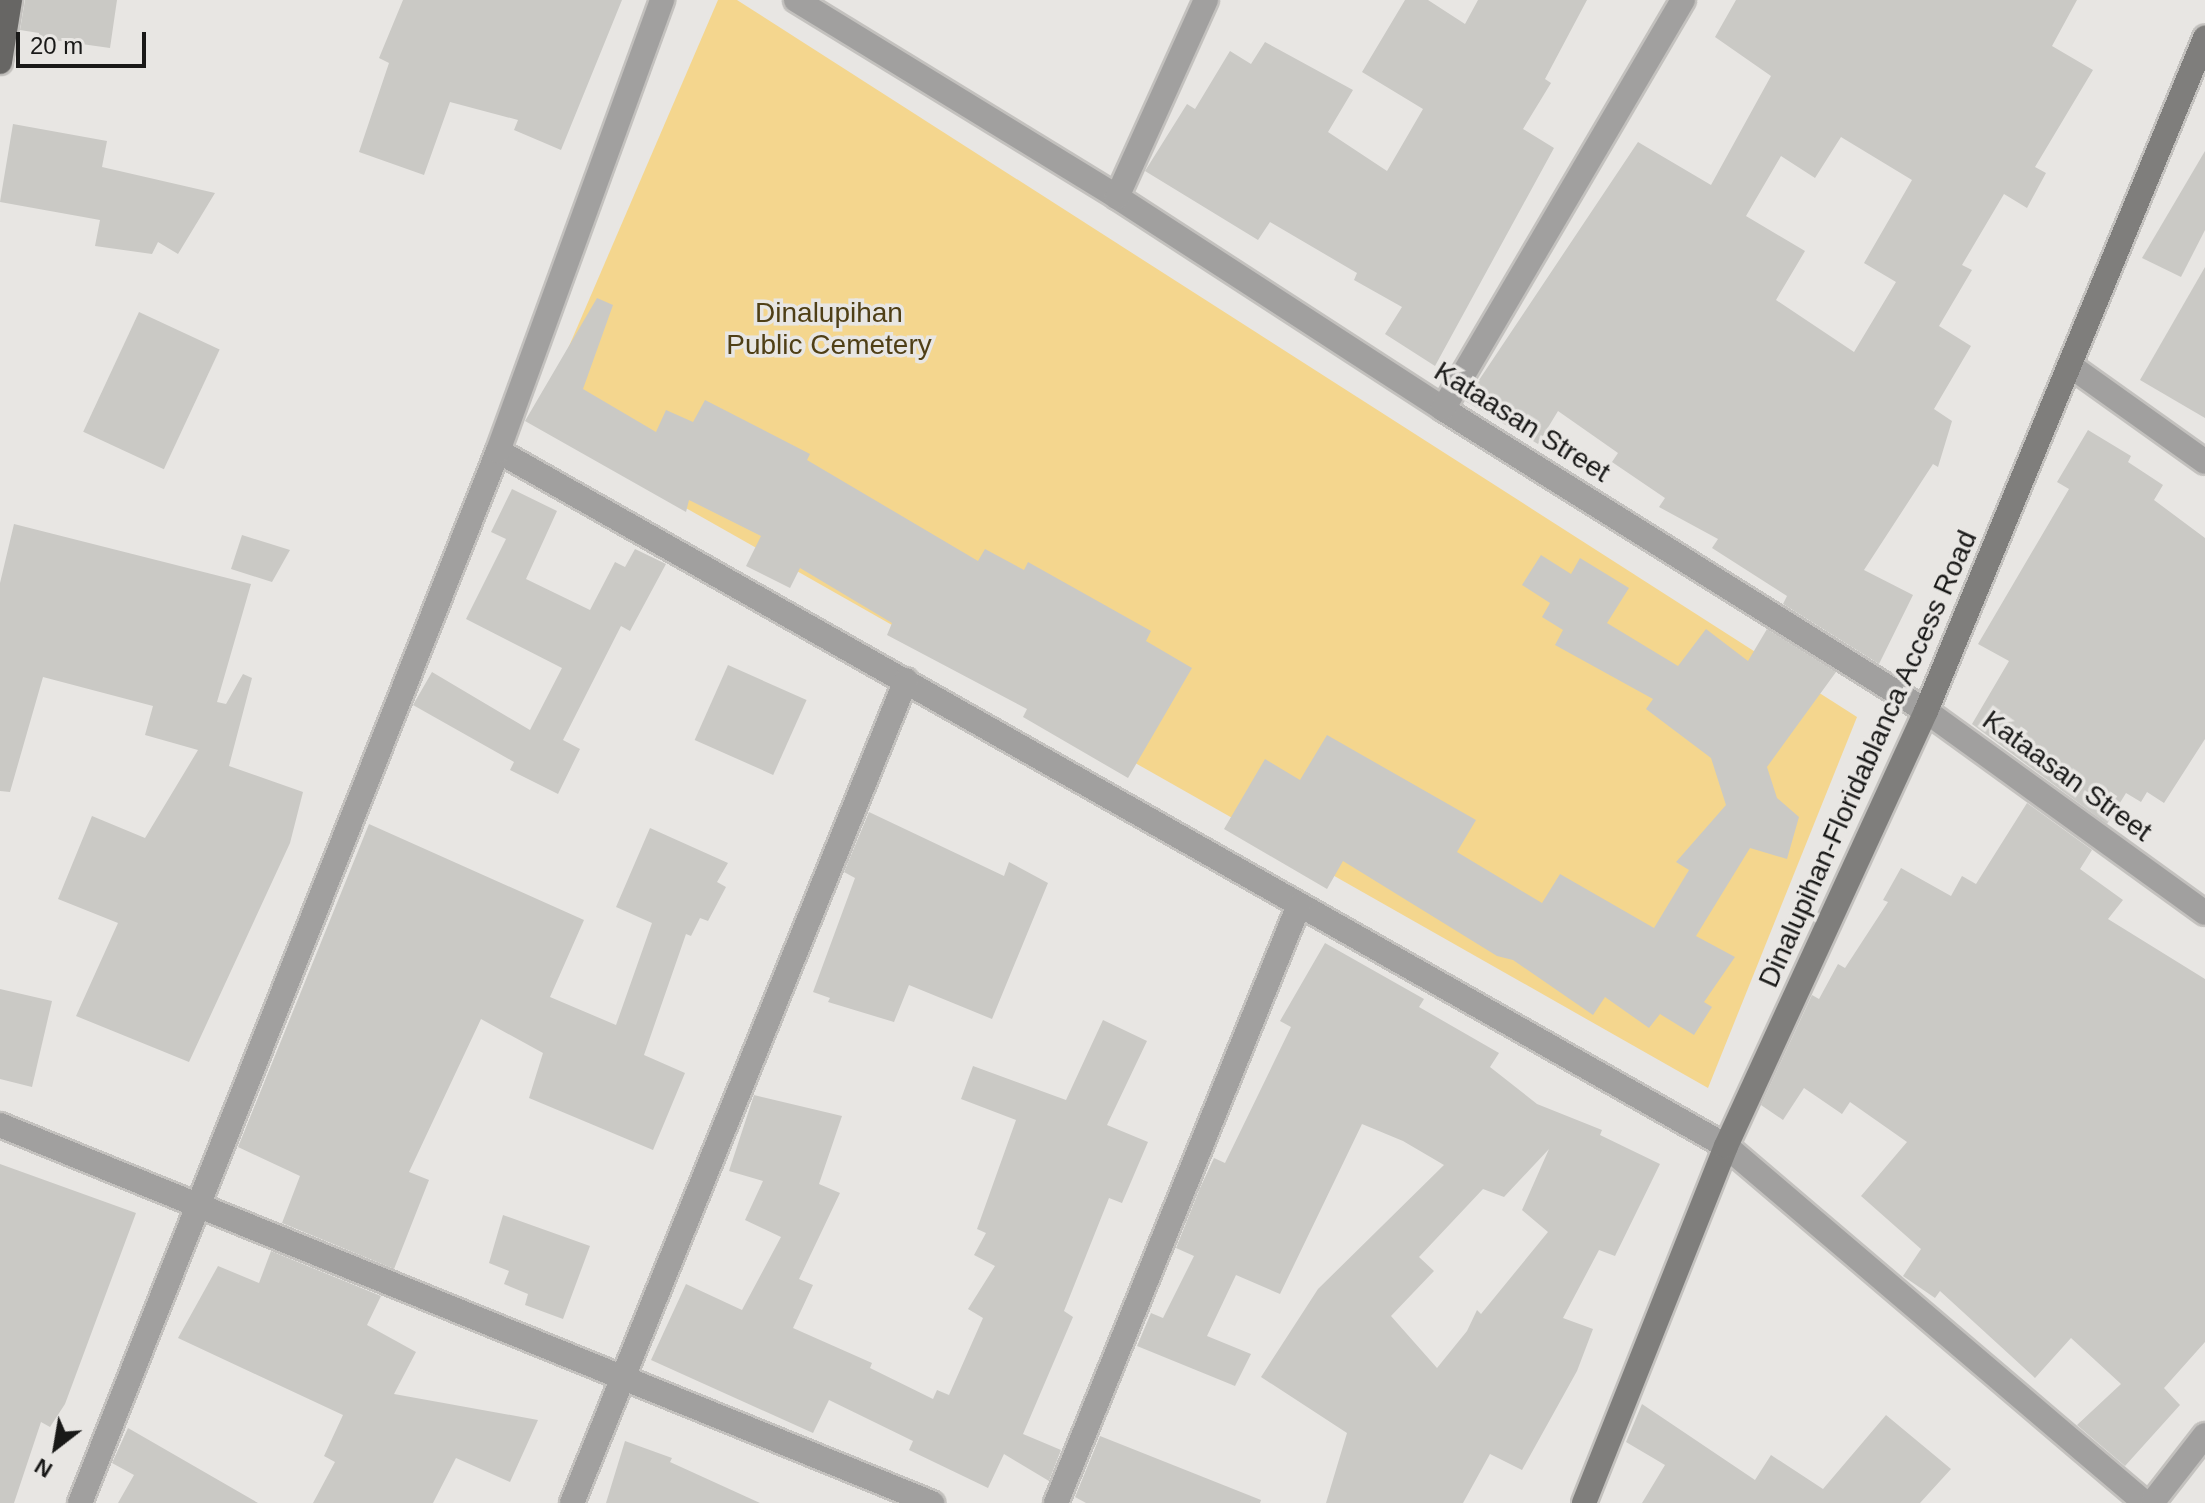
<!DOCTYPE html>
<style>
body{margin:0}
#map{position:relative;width:2205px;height:1503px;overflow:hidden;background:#e8e6e3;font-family:Helvetica,sans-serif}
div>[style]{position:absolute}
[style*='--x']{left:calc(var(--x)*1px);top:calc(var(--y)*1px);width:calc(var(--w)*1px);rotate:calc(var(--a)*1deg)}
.green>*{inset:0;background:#f4d68e}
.building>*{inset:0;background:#cac9c5;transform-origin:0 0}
.roads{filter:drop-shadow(2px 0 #c3c1be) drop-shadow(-2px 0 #c3c1be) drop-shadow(0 2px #c3c1be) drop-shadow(0 -2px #c3c1be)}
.street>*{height:24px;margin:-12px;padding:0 12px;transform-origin:12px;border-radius:12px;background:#a1a09f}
.secondary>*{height:24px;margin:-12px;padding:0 12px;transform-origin:12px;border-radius:12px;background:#7f7e7c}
.primary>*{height:24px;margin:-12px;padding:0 12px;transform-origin:12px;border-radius:12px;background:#676664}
span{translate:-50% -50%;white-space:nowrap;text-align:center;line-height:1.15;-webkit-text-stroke:7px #e8e6e3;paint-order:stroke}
.park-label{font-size:28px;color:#4f3f16}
.street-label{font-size:28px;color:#191918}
.north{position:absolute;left:16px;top:1407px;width:80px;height:80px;-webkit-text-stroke:6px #e8e6e3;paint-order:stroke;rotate:211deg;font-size:22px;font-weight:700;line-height:32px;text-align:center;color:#191918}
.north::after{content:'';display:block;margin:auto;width:28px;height:36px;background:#191918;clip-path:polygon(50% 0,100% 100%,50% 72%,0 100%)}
.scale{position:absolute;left:16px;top:32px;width:130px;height:36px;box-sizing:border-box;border:4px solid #191918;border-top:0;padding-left:10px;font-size:24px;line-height:28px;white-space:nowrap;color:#191918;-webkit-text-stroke:6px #e8e6e3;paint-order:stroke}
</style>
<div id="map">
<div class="green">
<i style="clip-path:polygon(718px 0,737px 0,1857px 717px,1708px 1088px,536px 423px)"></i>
</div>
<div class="building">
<i style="clip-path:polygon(25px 0,117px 0,110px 48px,39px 38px,39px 33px,20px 30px)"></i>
<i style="clip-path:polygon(403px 0,622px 0,561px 150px,514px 130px,518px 120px,450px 102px,424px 175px,359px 152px,389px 63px,379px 58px)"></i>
<i style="clip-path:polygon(1405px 0,1428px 0,1465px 24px,1478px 0,1587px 0,1545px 79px,1551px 83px,1523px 129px,1554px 148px,1435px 366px,1385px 334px,1402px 307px,1354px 280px,1357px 273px,1270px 222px,1258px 240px,1145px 171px,1187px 104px,1195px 109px,1230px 51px,1251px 64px,1265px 42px,1353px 90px,1328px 132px,1387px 171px,1423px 109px,1362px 72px)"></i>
<i style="clip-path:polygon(evenodd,1736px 0,2077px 0,2052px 46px,2093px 70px,2035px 167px,2046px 173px,2027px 208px,2004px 194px,1962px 265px,1972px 270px,1939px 326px,1971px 346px,1934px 409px,1952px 421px,1938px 467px,1933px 464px,1864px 570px,1913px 595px,1879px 664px,1783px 604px,1787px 596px,1712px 548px,1718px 539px,1659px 507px,1665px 498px,1612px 462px,1618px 453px,1558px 411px,1538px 444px,1465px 401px,1638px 142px,1711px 185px,1771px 76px,1715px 37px,1736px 0,1841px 137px,1912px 180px,1864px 263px,1896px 282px,1854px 352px,1776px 300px,1805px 251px,1746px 216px,1781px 156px,1815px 178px,1841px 137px)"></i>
<i style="clip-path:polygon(13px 124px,107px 141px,102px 167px,215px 193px,178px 254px,158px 242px,152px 254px,95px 246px,100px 220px,0 202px)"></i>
<i style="clip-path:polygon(2205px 151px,2205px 230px,2181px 277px,2142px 258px)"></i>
<i style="clip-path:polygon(2205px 267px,2205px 418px,2140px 380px)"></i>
<i style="clip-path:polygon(597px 298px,613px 305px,583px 389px,656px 432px,666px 410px,693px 422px,705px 400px,810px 454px,807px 460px,978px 561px,985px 549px,1024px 570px,1028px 562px,1151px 631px,1146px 641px,1192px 668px,1128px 778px,1023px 717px,1027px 709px,887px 635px,892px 623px,800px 568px,790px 588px,746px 566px,761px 536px,689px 500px,686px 512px,525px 421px)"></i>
<i style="left:139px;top:312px;width:89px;height:132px;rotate:25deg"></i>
<i style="clip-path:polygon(2088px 430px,2131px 456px,2128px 462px,2163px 485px,2154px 500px,2205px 538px,2205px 739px,2164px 803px,2147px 792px,2141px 802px,2126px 793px,2107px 824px,1972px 724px,2009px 661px,1978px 644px,2069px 489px,2057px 482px)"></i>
<i style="clip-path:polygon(512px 489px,557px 511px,526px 579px,590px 610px,615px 562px,625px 567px,635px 549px,666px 564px,630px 631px,621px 626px,563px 740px,580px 749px,558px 794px,510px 770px,514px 762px,413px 705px,432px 672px,530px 730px,562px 668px,466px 619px,506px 539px,491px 532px)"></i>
<i style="clip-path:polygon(14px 524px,251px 584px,217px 702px,226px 704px,243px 674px,252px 678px,229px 766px,303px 792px,290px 843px,189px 1062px,76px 1016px,118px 923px,58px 899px,92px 816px,145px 838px,198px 750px,145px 735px,153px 706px,43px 677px,10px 792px,0 791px,0 583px)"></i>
<i style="clip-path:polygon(242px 535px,290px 550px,272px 582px,231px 569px)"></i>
<i style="clip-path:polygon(1541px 555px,1571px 574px,1580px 558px,1629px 588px,1607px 623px,1678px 666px,1706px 629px,1748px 661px,1767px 629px,1836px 672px,1767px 767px,1777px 798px,1799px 817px,1787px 859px,1750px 848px,1696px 936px,1735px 957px,1704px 1002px,1712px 1007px,1694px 1035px,1660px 1014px,1649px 1028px,1605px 997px,1593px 1015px,1513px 960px,1497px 956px,1343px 861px,1327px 889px,1224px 829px,1265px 759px,1300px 780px,1327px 735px,1476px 820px,1457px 852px,1542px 903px,1560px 874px,1654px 928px,1689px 870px,1676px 862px,1726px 805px,1711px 758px,1646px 709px,1653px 699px,1555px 645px,1563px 630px,1542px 617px,1550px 603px,1522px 585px)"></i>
<i style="left:728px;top:665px;width:86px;height:82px;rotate:24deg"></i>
<i style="clip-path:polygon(2027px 803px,2092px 850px,2080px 869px,2123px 900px,2108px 919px,2205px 979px,2205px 1342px,2164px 1388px,2180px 1405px,2125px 1466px,2077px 1425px,2121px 1384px,2071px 1338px,2035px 1378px,1940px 1291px,1935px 1298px,1903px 1276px,1921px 1249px,1861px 1196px,1907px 1142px,1850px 1102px,1842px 1114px,1804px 1088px,1783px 1120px,1761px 1105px,1812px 995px,1819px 999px,1838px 964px,1845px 968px,1888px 902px,1883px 900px,1901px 868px,1951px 896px,1962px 876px,1976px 884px)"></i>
<i style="clip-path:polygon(869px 812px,1004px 876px,1009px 862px,1048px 883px,992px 1019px,909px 985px,894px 1022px,828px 1002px,830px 998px,813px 992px,855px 878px,844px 872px)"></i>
<i style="clip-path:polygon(369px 824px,584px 920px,550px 997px,616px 1025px,652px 923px,616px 907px,650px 828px,728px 863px,717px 882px,726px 887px,708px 921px,700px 918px,691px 936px,686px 934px,644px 1055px,685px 1073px,653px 1150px,529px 1098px,543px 1053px,481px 1019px,409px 1172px,429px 1180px,394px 1269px,282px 1223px,300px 1176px,238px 1147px)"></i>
<i style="clip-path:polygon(evenodd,1325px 943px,1424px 999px,1419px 1007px,1499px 1053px,1490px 1067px,1537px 1104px,1602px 1130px,1600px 1135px,1660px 1164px,1615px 1256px,1599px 1250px,1563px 1318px,1593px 1329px,1577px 1371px,1522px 1470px,1490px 1454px,1463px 1503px,1326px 1503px,1347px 1433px,1261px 1377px,1318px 1289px,1444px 1165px,1403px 1141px,1362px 1124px,1280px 1294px,1236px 1275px,1207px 1336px,1251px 1354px,1235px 1386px,1137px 1346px,1151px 1313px,1163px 1318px,1194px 1256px,1176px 1248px,1200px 1188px,1214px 1158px,1225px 1163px,1291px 1027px,1280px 1021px,1325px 943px,1549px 1149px,1522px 1210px,1548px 1232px,1481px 1314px,1477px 1310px,1467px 1331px,1437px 1368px,1391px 1316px,1434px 1271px,1419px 1257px,1483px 1189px,1504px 1197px,1549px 1149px)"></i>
<i style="clip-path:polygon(0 989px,52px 1001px,32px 1087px,0 1079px)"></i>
<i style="clip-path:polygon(1103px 1020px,1147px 1041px,1107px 1125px,1148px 1142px,1122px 1203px,1109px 1198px,1064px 1311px,1073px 1317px,1023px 1434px,1061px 1450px,1049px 1481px,1004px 1454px,988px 1488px,909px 1450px,913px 1441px,829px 1400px,813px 1433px,651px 1360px,686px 1284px,742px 1310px,781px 1237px,745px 1220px,763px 1181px,729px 1171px,754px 1095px,842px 1116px,819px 1184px,840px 1193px,799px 1279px,813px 1285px,793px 1328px,872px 1363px,870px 1368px,933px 1399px,937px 1390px,949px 1395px,983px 1318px,968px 1309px,995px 1266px,974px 1255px,986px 1233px,977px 1229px,1016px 1120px,961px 1099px,973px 1066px,1066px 1100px)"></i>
<i style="clip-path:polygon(0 1164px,136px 1213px,65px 1404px,50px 1427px,41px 1422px,14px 1503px,0 1503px)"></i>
<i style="clip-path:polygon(503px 1215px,590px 1246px,563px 1319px,525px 1305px,528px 1294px,504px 1284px,509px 1271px,489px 1263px)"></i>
<i style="clip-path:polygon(271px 1251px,381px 1296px,367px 1325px,416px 1352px,394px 1394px,538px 1420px,510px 1482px,456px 1458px,433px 1503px,313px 1503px,335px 1462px,324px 1456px,343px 1415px,178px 1338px,218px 1266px,259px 1283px)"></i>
<i style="clip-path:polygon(1642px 1404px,1755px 1480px,1771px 1455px,1823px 1489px,1886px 1415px,1951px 1469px,1920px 1503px,1642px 1503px,1665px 1465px,1626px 1442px)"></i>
<i style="clip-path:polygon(128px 1428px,258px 1503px,118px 1503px,134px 1475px,112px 1463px)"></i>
<i style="clip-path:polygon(1100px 1436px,1261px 1500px,1260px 1503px,1086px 1503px,1075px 1497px)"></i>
<i style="clip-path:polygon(625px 1441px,672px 1458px,670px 1462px,760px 1503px,606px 1503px)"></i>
</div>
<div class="roads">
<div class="street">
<i style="--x:796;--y:0;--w:377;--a:31.5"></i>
<i style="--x:1117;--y:197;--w:389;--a:33"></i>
<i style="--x:1443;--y:409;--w:570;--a:32.02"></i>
<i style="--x:1926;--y:711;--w:344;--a:35.9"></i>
<i style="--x:1117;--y:197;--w:216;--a:-65.7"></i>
<i style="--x:2072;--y:367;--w:163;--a:35.5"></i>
<i style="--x:1443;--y:409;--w:474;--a:-59.6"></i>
<i style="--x:498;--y:451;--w:1411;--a:29.51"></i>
<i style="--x:1726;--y:1146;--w:550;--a:40.43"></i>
<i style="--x:0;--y:1125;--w:1006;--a:22.08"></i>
<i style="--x:80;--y:1503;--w:1132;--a:-68.33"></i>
<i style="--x:498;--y:451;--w:480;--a:-70"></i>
<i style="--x:572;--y:1503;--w:888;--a:-67.91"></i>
<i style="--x:1056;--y:1503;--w:645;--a:-67.89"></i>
<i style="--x:2152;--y:1503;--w:86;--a:-52.1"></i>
</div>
<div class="secondary">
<i style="--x:1584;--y:1503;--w:384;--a:-68.3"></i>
<i style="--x:1726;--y:1146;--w:479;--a:-65.3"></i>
<i style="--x:1926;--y:711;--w:729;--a:-67.48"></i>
</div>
<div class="primary">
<i style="--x:0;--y:62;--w:63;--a:-80.8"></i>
</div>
</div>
<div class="park-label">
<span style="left:829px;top:329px">Dinalupihan<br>Public Cemetery</span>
</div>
<div class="street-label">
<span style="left:1522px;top:422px;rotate:32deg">Kataasan Street</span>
<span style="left:1868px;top:759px;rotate:-66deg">Dinalupihan-Floridablanca Access Road</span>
<span style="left:2067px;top:776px;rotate:36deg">Kataasan Street</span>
</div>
<div class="north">N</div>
<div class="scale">20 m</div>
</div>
